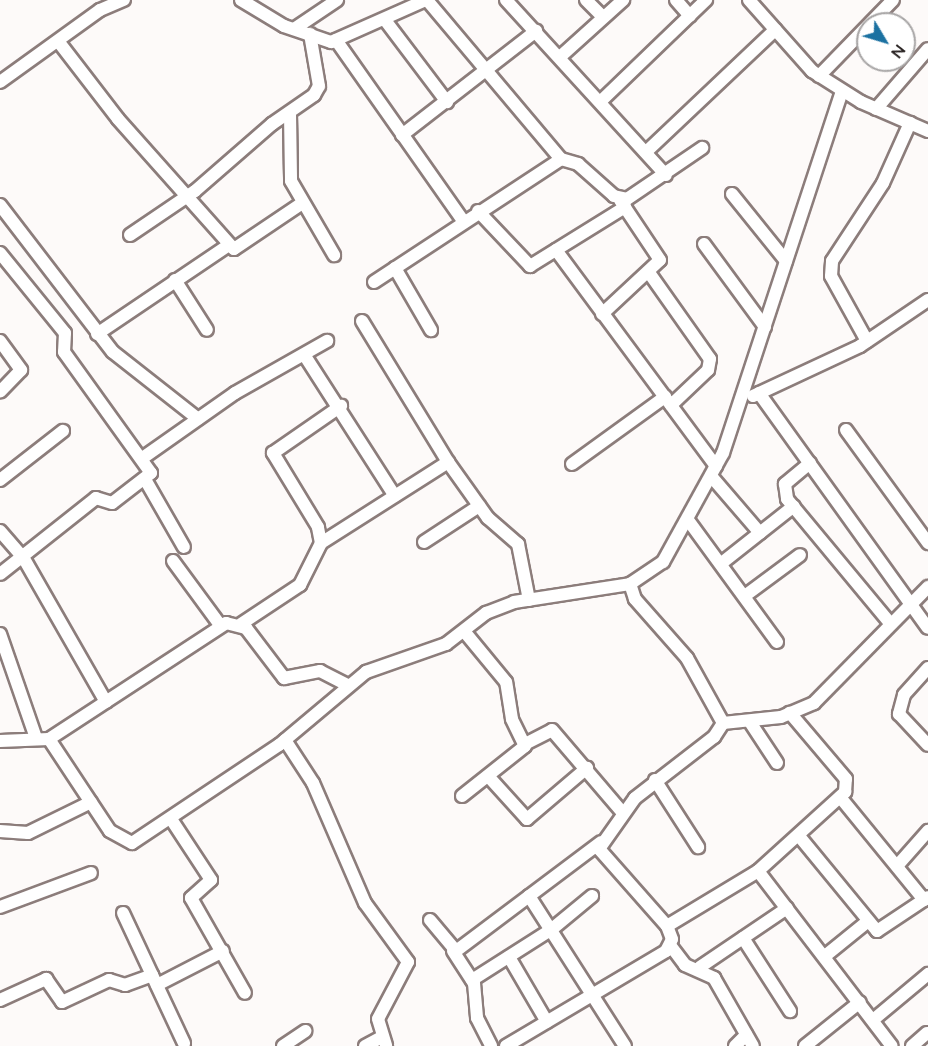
<!DOCTYPE html>
<style>
body{margin:0}
#map{position:relative;width:928px;height:1046px;overflow:hidden;background:#fdfaf9;font-family:Lato,sans-serif}
div>[style]{position:absolute}
[style*='--x']{left:calc(var(--x)*1px);top:calc(var(--y)*1px);width:calc(var(--w)*1px);rotate:calc(var(--a)*1deg)}
.roads{filter:drop-shadow(2px 0 #8c7d7b) drop-shadow(-2px 0 #8c7d7b) drop-shadow(0 2px #8c7d7b) drop-shadow(0 -2px #8c7d7b)}
.street>*{height:12px;margin:-6px;padding:0 6px;transform-origin:6px;border-radius:6px;background:#fff}
span{translate:-50% -50%;white-space:nowrap;text-align:center;line-height:1.15;-webkit-text-stroke:4.5px #fff;paint-order:stroke}
.north{position:absolute;left:856px;top:12px;width:60px;height:60px;box-sizing:border-box;background:#fff;border:2px solid #a7a5a5;border-radius:50%;rotate:128deg;font-size:16px;font-weight:700;line-height:24px;text-align:center;color:#241e1d}
.north::after{content:'';display:block;margin:auto;width:21px;height:27px;background:#1b71a1;clip-path:polygon(50% 0,100% 100%,50% 72%,0 100%)}
</style>
<div id="map">
<div class="roads">
<div class="street">
<i style="--x:241;--y:0;--w:50;--a:31.2"></i>
<i style="--x:284;--y:26;--w:50;--a:18.8"></i>
<i style="--x:331;--y:42;--w:104;--a:-23.9"></i>
<i style="--x:427;--y:0;--w:208;--a:49.9"></i>
<i style="--x:506;--y:0;--w:237;--a:47.6"></i>
<i style="--x:586;--y:0;--w:24;--a:45"></i>
<i style="--x:676;--y:0;--w:21;--a:49"></i>
<i style="--x:749;--y:0;--w:95;--a:48.4"></i>
<i style="--x:812;--y:71;--w:58;--a:32.3"></i>
<i style="--x:861;--y:102;--w:73;--a:23.4"></i>
<i style="--x:385;--y:20;--w:103;--a:52.9"></i>
<i style="--x:294;--y:29;--w:52;--a:-34"></i>
<i style="--x:336;--y:40;--w:221;--a:54.9"></i>
<i style="--x:58;--y:41;--w:98;--a:52.4"></i>
<i style="--x:118;--y:119;--w:174;--a:48.3"></i>
<i style="--x:234;--y:249;--w:81;--a:-33.9"></i>
<i style="--x:561;--y:56;--w:84;--a:-42.1"></i>
<i style="--x:819;--y:76;--w:106;--a:-45.8"></i>
<i style="--x:0;--y:82;--w:123;--a:-35.8"></i>
<i style="--x:100;--y:10;--w:26;--a:-23"></i>
<i style="--x:601;--y:101;--w:146;--a:-43.9"></i>
<i style="--x:876;--y:109;--w:79;--a:-49.1"></i>
<i style="--x:290;--y:114;--w:67;--a:89.1"></i>
<i style="--x:291;--y:181;--w:86;--a:59.8"></i>
<i style="--x:402;--y:135;--w:170;--a:-37.8"></i>
<i style="--x:646;--y:152;--w:178;--a:-43.4"></i>
<i style="--x:732;--y:194;--w:86;--a:51.1"></i>
<i style="--x:0;--y:205;--w:185;--a:52.5"></i>
<i style="--x:113;--y:352;--w:108;--a:38.2"></i>
<i style="--x:478;--y:211;--w:76;--a:46.6"></i>
<i style="--x:530;--y:266;--w:112;--a:-31.8"></i>
<i style="--x:130;--y:235;--w:78;--a:-34.1"></i>
<i style="--x:195;--y:191;--w:102;--a:-41"></i>
<i style="--x:272;--y:124;--w:51;--a:-34.6"></i>
<i style="--x:314;--y:95;--w:10;--a:-61"></i>
<i style="--x:319;--y:86;--w:53;--a:-99.8"></i>
<i style="--x:704;--y:244;--w:103;--a:53.7"></i>
<i style="--x:556;--y:250;--w:269;--a:53.5"></i>
<i style="--x:0;--y:253;--w:103;--a:50.9"></i>
<i style="--x:65;--y:333;--w:19;--a:93"></i>
<i style="--x:64;--y:352;--w:149;--a:54.3"></i>
<i style="--x:151;--y:473;--w:49;--a:142.4"></i>
<i style="--x:112;--y:503;--w:17;--a:-163"></i>
<i style="--x:96;--y:498;--w:122;--a:141.6"></i>
<i style="--x:395;--y:268;--w:72;--a:59.9"></i>
<i style="--x:650;--y:274;--w:104;--a:54.8"></i>
<i style="--x:710;--y:359;--w:11;--a:100"></i>
<i style="--x:708;--y:370;--w:51;--a:136.6"></i>
<i style="--x:175;--y:280;--w:59;--a:57.4"></i>
<i style="--x:374;--y:282;--w:224;--a:-33.3"></i>
<i style="--x:561;--y:159;--w:18;--a:16"></i>
<i style="--x:578;--y:164;--w:48;--a:41.6"></i>
<i style="--x:614;--y:196;--w:13;--a:13"></i>
<i style="--x:627;--y:199;--w:91;--a:-34.2"></i>
<i style="--x:602;--y:314;--w:79;--a:-43"></i>
<i style="--x:660;--y:260;--w:72;--a:-123.7"></i>
<i style="--x:362;--y:321;--w:165;--a:58.6"></i>
<i style="--x:448;--y:462;--w:69;--a:54.5"></i>
<i style="--x:488;--y:518;--w:40;--a:41"></i>
<i style="--x:518;--y:544;--w:57;--a:78.9"></i>
<i style="--x:97;--y:334;--w:159;--a:-34"></i>
<i style="--x:0;--y:341;--w:36;--a:54"></i>
<i style="--x:21;--y:370;--w:30;--a:134"></i>
<i style="--x:867;--y:341;--w:74;--a:-119"></i>
<i style="--x:831;--y:276;--w:15;--a:-86"></i>
<i style="--x:832;--y:261;--w:93;--a:-56.8"></i>
<i style="--x:883;--y:183;--w:66;--a:-65.8"></i>
<i style="--x:305;--y:356;--w:166;--a:57.3"></i>
<i style="--x:759;--y:393;--w:289;--a:54.3"></i>
<i style="--x:753;--y:396;--w:118;--a:-25"></i>
<i style="--x:860;--y:346;--w:82;--a:-34.1"></i>
<i style="--x:846;--y:430;--w:140;--a:54"></i>
<i style="--x:144;--y:457;--w:111;--a:-35.1"></i>
<i style="--x:235;--y:393;--w:106;--a:-29.5"></i>
<i style="--x:810;--y:463;--w:33;--a:140"></i>
<i style="--x:785;--y:484;--w:15;--a:82"></i>
<i style="--x:787;--y:499;--w:160;--a:50.3"></i>
<i style="--x:572;--y:464;--w:115;--a:-35.8"></i>
<i style="--x:711;--y:476;--w:75;--a:49.3"></i>
<i style="--x:0;--y:480;--w:80;--a:-37.9"></i>
<i style="--x:146;--y:481;--w:76;--a:60.1"></i>
<i style="--x:688;--y:520;--w:151;--a:53.9"></i>
<i style="--x:0;--y:531;--w:35;--a:49"></i>
<i style="--x:23;--y:557;--w:167;--a:60.2"></i>
<i style="--x:424;--y:542;--w:66;--a:-33.2"></i>
<i style="--x:321;--y:543;--w:151;--a:-32.5"></i>
<i style="--x:173;--y:561;--w:79;--a:53.7"></i>
<i style="--x:723;--y:562;--w:90;--a:-38.3"></i>
<i style="--x:746;--y:595;--w:67;--a:-36.5"></i>
<i style="--x:241;--y:624;--w:71;--a:-33.5"></i>
<i style="--x:300;--y:585;--w:47;--a:-63.4"></i>
<i style="--x:321;--y:543;--w:16;--a:-101"></i>
<i style="--x:318;--y:527;--w:87;--a:-121.3"></i>
<i style="--x:273;--y:453;--w:83;--a:-34.7"></i>
<i style="--x:0;--y:634;--w:110;--a:70.9"></i>
<i style="--x:928;--y:668;--w:36;--a:132"></i>
<i style="--x:904;--y:695;--w:20;--a:105"></i>
<i style="--x:899;--y:714;--w:42;--a:46.9"></i>
<i style="--x:750;--y:722;--w:49;--a:56.6"></i>
<i style="--x:723;--y:723;--w:58;--a:-5.9"></i>
<i style="--x:781;--y:717;--w:36;--a:-23"></i>
<i style="--x:814;--y:703;--w:163;--a:-45.5"></i>
<i style="--x:49;--y:739;--w:212;--a:-33.2"></i>
<i style="--x:226;--y:623;--w:21;--a:14"></i>
<i style="--x:246;--y:628;--w:63;--a:52.8"></i>
<i style="--x:284;--y:678;--w:37;--a:-11"></i>
<i style="--x:320;--y:671;--w:31;--a:27"></i>
<i style="--x:285;--y:740;--w:51;--a:56.9"></i>
<i style="--x:313;--y:783;--w:131;--a:66.6"></i>
<i style="--x:365;--y:903;--w:73;--a:53.9"></i>
<i style="--x:408;--y:962;--w:64;--a:117.8"></i>
<i style="--x:378;--y:1019;--w:28;--a:73"></i>
<i style="--x:0;--y:741;--w:49;--a:-2.3"></i>
<i style="--x:49;--y:739;--w:110;--a:56.5"></i>
<i style="--x:110;--y:831;--w:25;--a:29"></i>
<i style="--x:132;--y:843;--w:177;--a:-33.7"></i>
<i style="--x:279;--y:745;--w:114;--a:-40"></i>
<i style="--x:366;--y:672;--w:85;--a:-19.3"></i>
<i style="--x:446;--y:644;--w:51;--a:-37.8"></i>
<i style="--x:486;--y:613;--w:30;--a:-21"></i>
<i style="--x:514;--y:602;--w:117;--a:-8.8"></i>
<i style="--x:630;--y:584;--w:40;--a:-34"></i>
<i style="--x:663;--y:562;--w:124;--a:-61.2"></i>
<i style="--x:723;--y:453;--w:381;--a:-71.8"></i>
<i style="--x:525;--y:744;--w:30;--a:-27"></i>
<i style="--x:552;--y:730;--w:109;--a:49.5"></i>
<i style="--x:488;--y:776;--w:58;--a:47.8"></i>
<i style="--x:527;--y:819;--w:79;--a:-40.4"></i>
<i style="--x:655;--y:780;--w:80;--a:57.3"></i>
<i style="--x:462;--y:796;--w:80;--a:-38.4"></i>
<i style="--x:525;--y:746;--w:30;--a:-116"></i>
<i style="--x:512;--y:719;--w:37;--a:-99"></i>
<i style="--x:506;--y:682;--w:66;--a:-129.5"></i>
<i style="--x:840;--y:797;--w:133;--a:50.8"></i>
<i style="--x:171;--y:819;--w:73;--a:56.7"></i>
<i style="--x:211;--y:880;--w:27;--a:138"></i>
<i style="--x:191;--y:898;--w:109;--a:60.4"></i>
<i style="--x:0;--y:831;--w:28;--a:4"></i>
<i style="--x:28;--y:833;--w:70;--a:-26.2"></i>
<i style="--x:799;--y:836;--w:123;--a:50.6"></i>
<i style="--x:877;--y:931;--w:61;--a:-33.7"></i>
<i style="--x:897;--y:866;--w:47;--a:-48.5"></i>
<i style="--x:758;--y:871;--w:220;--a:52.6"></i>
<i style="--x:529;--y:896;--w:178;--a:57.4"></i>
<i style="--x:0;--y:907;--w:97;--a:-20.5"></i>
<i style="--x:123;--y:913;--w:144;--a:64.9"></i>
<i style="--x:430;--y:920;--w:40;--a:50"></i>
<i style="--x:456;--y:951;--w:181;--a:-36.9"></i>
<i style="--x:667;--y:926;--w:106;--a:-31.1"></i>
<i style="--x:758;--y:871;--w:118;--a:-42.2"></i>
<i style="--x:845;--y:792;--w:13;--a:-86"></i>
<i style="--x:846;--y:779;--w:87;--a:-130.3"></i>
<i style="--x:743;--y:938;--w:87;--a:57.2"></i>
<i style="--x:670;--y:945;--w:25;--a:53"></i>
<i style="--x:685;--y:965;--w:32;--a:24"></i>
<i style="--x:714;--y:978;--w:78;--a:60.2"></i>
<i style="--x:453;--y:951;--w:38;--a:57"></i>
<i style="--x:474;--y:983;--w:35;--a:85"></i>
<i style="--x:477;--y:1018;--w:31;--a:63"></i>
<i style="--x:825;--y:956;--w:54;--a:-39"></i>
<i style="--x:509;--y:957;--w:75;--a:59.7"></i>
<i style="--x:700;--y:967;--w:105;--a:-34.1"></i>
<i style="--x:472;--y:980;--w:95;--a:-32.5"></i>
<i style="--x:552;--y:929;--w:52;--a:-39.5"></i>
<i style="--x:157;--y:985;--w:74;--a:-27.3"></i>
<i style="--x:0;--y:1000;--w:51;--a:-24.5"></i>
<i style="--x:46;--y:979;--w:28;--a:55"></i>
<i style="--x:62;--y:1002;--w:52;--a:-25.1"></i>
<i style="--x:109;--y:980;--w:17;--a:17"></i>
<i style="--x:125;--y:985;--w:29;--a:-20"></i>
<i style="--x:873;--y:1020;--w:72;--a:-39.9"></i>
<i style="--x:283;--y:1046;--w:27;--a:-34"></i>
<i style="--x:365;--y:1046;--w:19;--a:-28"></i>
<i style="--x:506;--y:1046;--w:186;--a:-30.7"></i>
<i style="--x:666;--y:951;--w:13;--a:-63"></i>
<i style="--x:672;--y:939;--w:14;--a:-111"></i>
<i style="--x:667;--y:926;--w:103;--a:-131.4"></i>
<i style="--x:599;--y:849;--w:62;--a:-54.8"></i>
<i style="--x:635;--y:798;--w:100;--a:-37.7"></i>
<i style="--x:714;--y:737;--w:17;--a:-57"></i>
<i style="--x:723;--y:723;--w:74;--a:-119"></i>
<i style="--x:687;--y:658;--w:79;--a:-131.4"></i>
<i style="--x:635;--y:599;--w:16;--a:-108"></i>
<i style="--x:735;--y:1046;--w:16;--a:-45"></i>
<i style="--x:805;--y:1046;--w:70;--a:-38.7"></i>
<i style="--x:912;--y:1046;--w:20;--a:-41"></i>
</div>
</div>
<div class="north">N</div>
</div>
